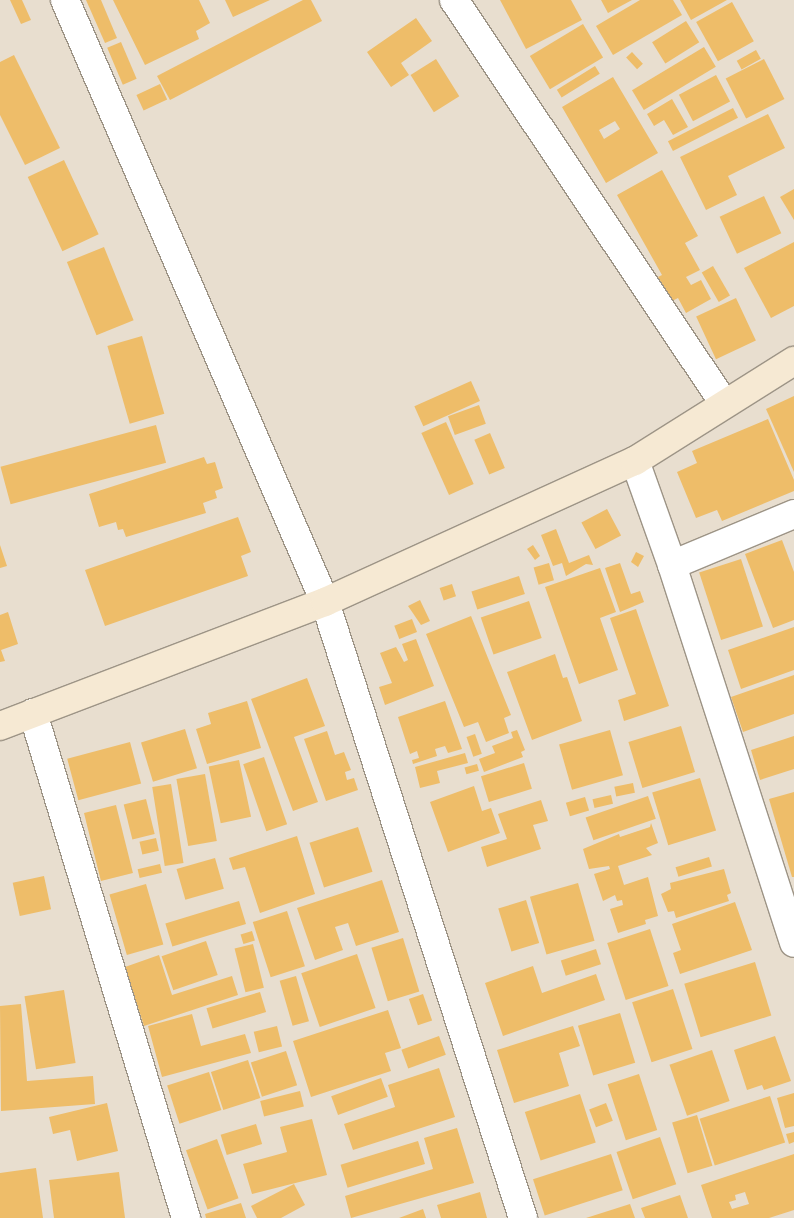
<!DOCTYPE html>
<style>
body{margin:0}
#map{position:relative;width:794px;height:1218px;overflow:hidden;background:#e8decf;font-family:Signika,sans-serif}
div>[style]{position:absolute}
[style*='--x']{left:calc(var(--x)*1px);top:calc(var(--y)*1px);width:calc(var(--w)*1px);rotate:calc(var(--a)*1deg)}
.building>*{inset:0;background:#eebd69;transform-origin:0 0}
.roads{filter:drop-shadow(1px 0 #9d9486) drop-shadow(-1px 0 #9d9486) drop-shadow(0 1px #9d9486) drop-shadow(0 -1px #9d9486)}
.street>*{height:28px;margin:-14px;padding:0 14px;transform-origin:14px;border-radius:14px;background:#fff}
.secondary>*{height:28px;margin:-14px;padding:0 14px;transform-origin:14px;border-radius:14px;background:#f6e9d3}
span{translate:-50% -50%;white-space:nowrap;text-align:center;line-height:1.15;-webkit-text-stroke:4px #f5ebdc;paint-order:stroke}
</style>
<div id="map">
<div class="building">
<i style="clip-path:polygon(10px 0,22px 0,31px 20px,21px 24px)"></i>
<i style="clip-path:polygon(86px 0,101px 0,117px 38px,105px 43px)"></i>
<i style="clip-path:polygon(113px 0,199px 0,210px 23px,196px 31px,199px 39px,145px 65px)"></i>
<i style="clip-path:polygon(225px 0,270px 0,233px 17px)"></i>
<i style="clip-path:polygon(303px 0,311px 0,322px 21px,170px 100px,157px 76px)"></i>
<i style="clip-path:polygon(500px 0,571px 0,582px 20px,526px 49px)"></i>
<i style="clip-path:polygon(601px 0,632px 0,608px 13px)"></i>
<i style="clip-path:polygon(640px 0,673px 0,682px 15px,613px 55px,596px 26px)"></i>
<i style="clip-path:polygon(680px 0,727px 0,691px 20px)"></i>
<i style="left:732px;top:2px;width:45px;height:41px;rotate:61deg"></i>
<i style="clip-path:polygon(416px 18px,432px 41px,401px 63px,409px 75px,391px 87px,367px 52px)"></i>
<i style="left:686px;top:21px;width:25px;height:40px;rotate:58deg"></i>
<i style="left:583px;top:24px;width:39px;height:62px;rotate:59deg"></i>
<i style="left:121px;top:42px;width:40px;height:15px;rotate:67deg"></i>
<i style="left:704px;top:47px;width:23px;height:84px;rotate:59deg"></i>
<i style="left:756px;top:50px;width:10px;height:22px;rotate:61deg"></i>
<i style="left:632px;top:52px;width:16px;height:8px;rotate:47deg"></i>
<i style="clip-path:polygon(14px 55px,60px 148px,25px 165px,0 115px,0 62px)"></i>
<i style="left:436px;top:59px;width:44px;height:30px;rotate:58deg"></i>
<i style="left:764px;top:59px;width:45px;height:43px;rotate:63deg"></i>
<i style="left:595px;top:66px;width:9px;height:45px;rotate:58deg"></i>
<i style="left:716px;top:75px;width:30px;height:42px;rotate:62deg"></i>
<i style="clip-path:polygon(evenodd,613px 77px,658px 153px,606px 183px,562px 107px,613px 77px,615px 121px,620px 129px,604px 139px,599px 130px,615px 121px)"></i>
<i style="left:160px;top:84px;width:17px;height:26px;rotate:65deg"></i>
<i style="clip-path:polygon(672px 99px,688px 127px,673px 135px,664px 120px,654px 126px,647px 114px)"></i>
<i style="left:733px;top:108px;width:11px;height:73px;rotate:63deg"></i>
<i style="clip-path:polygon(768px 114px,785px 148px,728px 176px,737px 195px,706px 210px,680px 157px)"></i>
<i style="left:64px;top:160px;width:82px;height:40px;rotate:65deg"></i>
<i style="clip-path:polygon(662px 170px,698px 236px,685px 243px,700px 270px,686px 277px,691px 285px,701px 280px,711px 299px,686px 313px,678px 298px,672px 301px,658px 277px,662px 275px,617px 195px)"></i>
<i style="clip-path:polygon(794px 189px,794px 220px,780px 197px)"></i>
<i style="left:764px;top:196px;width:41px;height:49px;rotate:65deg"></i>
<i style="clip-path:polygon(794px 242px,794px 306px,771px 318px,744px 268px)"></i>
<i style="left:104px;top:247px;width:79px;height:40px;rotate:68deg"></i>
<i style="left:713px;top:266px;width:34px;height:13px;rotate:60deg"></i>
<i style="left:736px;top:298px;width:47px;height:44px;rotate:65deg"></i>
<i style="left:142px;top:336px;width:81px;height:36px;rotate:74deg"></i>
<i style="left:471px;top:381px;width:22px;height:62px;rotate:66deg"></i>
<i style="clip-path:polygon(794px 396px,794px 472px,766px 409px)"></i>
<i style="left:479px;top:405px;width:20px;height:33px;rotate:70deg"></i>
<i style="clip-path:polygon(768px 419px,794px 480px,794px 491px,722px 521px,717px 510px,696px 518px,677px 472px,697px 463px,692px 451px)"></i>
<i style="left:446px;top:422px;width:68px;height:27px;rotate:66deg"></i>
<i style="left:156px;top:425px;width:39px;height:161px;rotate:75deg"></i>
<i style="left:490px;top:433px;width:38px;height:17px;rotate:67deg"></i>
<i style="clip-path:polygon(204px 457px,207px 464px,215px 462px,223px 488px,215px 491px,217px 498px,203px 503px,206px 513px,126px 537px,123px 529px,118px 530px,116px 522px,99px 527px,89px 494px)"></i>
<i style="left:607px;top:509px;width:30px;height:29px;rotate:62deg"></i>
<i style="clip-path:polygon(238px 517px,251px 552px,241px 556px,248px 576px,105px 626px,85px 570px)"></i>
<i style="clip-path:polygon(556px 529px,569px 563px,589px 555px,593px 565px,586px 564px,566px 576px,562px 563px,553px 566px,541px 535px)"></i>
<i style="clip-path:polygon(782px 540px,794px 572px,794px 620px,773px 628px,745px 554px)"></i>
<i style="clip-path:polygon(0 545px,7px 566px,0 568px)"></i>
<i style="clip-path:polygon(533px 545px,540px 556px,535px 560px,527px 549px)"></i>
<i style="clip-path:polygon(636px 552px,644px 556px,638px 567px,631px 562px)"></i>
<i style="left:741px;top:559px;width:71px;height:44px;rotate:72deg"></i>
<i style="left:549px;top:563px;width:18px;height:16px;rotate:74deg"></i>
<i style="clip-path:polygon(620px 563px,631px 594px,640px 591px,644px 602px,620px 612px,605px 568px)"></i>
<i style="clip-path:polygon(600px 568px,616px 612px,600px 618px,618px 670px,579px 684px,545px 587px)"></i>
<i style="left:519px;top:576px;width:19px;height:50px;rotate:72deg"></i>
<i style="left:452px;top:584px;width:13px;height:13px;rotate:72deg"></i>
<i style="clip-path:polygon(420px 600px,430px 621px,421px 625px,408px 606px)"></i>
<i style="left:529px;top:601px;width:39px;height:51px;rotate:71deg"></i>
<i style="clip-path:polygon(636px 609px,669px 706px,624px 721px,618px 700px,636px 694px,610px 618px)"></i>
<i style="clip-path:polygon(8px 612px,18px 644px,1px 650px,5px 661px,0 662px,0 615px)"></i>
<i style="clip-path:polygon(471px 616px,511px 715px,504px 718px,509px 733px,486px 742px,478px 722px,464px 727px,426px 634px)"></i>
<i style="left:412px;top:619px;width:14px;height:19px;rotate:69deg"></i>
<i style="clip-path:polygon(794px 627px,794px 670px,741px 689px,728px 650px)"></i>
<i style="clip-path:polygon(416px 639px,434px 686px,385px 705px,379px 687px,392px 683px,380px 653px,396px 647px,404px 662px,408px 660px,402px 644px)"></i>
<i style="clip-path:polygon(555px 654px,563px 678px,567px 677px,582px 721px,532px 740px,507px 672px)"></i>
<i style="clip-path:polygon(794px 675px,794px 714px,743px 732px,731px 697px)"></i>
<i style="clip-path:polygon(307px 678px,325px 726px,294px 737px,318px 802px,293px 811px,251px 699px)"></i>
<i style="clip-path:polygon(247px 701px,261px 748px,207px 764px,196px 729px,211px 724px,208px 713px)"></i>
<i style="clip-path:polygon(445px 701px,462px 749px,448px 753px,445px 746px,435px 749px,437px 756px,413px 764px,412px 760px,419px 758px,417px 751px,410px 754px,398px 717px)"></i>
<i style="left:681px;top:726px;width:48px;height:55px;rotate:73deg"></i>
<i style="left:185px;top:729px;width:41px;height:46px;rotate:73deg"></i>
<i style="clip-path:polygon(517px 730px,525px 750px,521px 752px,523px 757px,484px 772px,479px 759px,495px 753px,492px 746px,513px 738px,511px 732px)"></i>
<i style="left:610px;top:730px;width:47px;height:53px;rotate:74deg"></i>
<i style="clip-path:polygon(327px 731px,335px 755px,344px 752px,351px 770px,345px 772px,347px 780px,354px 778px,358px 790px,326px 801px,304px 739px)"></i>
<i style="left:475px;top:734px;width:21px;height:9px;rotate:71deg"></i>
<i style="clip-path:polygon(794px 736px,794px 769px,760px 780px,751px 750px)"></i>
<i style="left:130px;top:742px;width:43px;height:65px;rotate:75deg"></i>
<i style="clip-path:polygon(465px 753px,468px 763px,437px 771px,440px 783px,420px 788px,415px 767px)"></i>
<i style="left:264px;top:757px;width:71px;height:22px;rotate:71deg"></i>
<i style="left:239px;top:760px;width:58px;height:31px;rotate:78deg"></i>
<i style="left:524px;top:763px;width:27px;height:45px;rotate:73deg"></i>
<i style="left:477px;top:764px;width:7px;height:13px;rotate:74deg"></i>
<i style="left:205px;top:774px;width:68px;height:29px;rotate:80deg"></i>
<i style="left:700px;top:778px;width:55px;height:50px;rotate:73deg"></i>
<i style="left:633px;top:783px;width:10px;height:19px;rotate:79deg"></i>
<i style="left:171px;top:784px;width:80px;height:19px;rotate:81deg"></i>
<i style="clip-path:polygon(474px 786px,482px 811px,491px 808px,500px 833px,448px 852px,430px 802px)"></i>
<i style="clip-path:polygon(794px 792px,794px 877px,792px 877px,769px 799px)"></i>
<i style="left:611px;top:795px;width:9px;height:19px;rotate:77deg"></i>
<i style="left:648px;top:796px;width:24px;height:66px;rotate:71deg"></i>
<i style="left:585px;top:797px;width:14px;height:20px;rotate:73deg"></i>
<i style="left:146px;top:799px;width:36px;height:23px;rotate:76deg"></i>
<i style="clip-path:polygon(541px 800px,548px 821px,533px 825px,541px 849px,487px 867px,481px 847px,507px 839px,498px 814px)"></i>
<i style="left:116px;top:805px;width:70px;height:33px;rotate:76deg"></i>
<i style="clip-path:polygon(651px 823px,658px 843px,646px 848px,652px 855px,618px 866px,624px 885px,648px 877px,658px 916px,645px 920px,646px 924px,618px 933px,610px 909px,623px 905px,622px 900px,617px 901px,615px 895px,603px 901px,594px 874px,610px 869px,609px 866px,589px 869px,583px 849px,619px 834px,620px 837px,650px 827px)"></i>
<i style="left:358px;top:827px;width:47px;height:51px;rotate:72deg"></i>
<i style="clip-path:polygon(297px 836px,315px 894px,260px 913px,245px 867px,233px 870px,229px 858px)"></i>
<i style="left:156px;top:838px;width:13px;height:17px;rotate:77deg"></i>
<i style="left:709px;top:857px;width:10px;height:35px;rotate:73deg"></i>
<i style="left:215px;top:858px;width:32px;height:40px;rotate:74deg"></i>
<i style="left:160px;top:864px;width:9px;height:23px;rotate:77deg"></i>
<i style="clip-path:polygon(724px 869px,731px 893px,727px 895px,729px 901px,676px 918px,674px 911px,668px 912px,661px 894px,671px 889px,670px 883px)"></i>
<i style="left:44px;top:876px;width:34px;height:32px;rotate:78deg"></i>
<i style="clip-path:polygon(382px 880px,399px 932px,356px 946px,348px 923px,335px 927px,343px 950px,315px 960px,297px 908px)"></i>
<i style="left:578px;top:883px;width:60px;height:50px;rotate:74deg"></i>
<i style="left:146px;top:884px;width:63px;height:38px;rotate:74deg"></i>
<i style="left:526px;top:900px;width:45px;height:29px;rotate:73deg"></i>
<i style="left:239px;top:901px;width:24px;height:77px;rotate:73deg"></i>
<i style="clip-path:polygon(735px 902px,752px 950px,680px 974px,673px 953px,681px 950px,672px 924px)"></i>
<i style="left:287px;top:911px;width:58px;height:36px;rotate:72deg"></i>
<i style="left:650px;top:929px;width:60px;height:45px;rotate:72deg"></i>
<i style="left:252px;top:931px;width:10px;height:12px;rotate:73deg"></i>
<i style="left:403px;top:938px;width:56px;height:33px;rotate:73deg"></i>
<i style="left:206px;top:941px;width:36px;height:47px;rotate:71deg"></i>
<i style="left:253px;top:944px;width:45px;height:19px;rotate:76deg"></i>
<i style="left:596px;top:949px;width:16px;height:37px;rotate:72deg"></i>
<i style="left:357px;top:954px;width:57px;height:59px;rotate:71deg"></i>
<i style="clip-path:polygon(159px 955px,172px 995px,232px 976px,238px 995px,144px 1026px,125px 967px)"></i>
<i style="left:755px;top:962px;width:56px;height:74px;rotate:73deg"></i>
<i style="clip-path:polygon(533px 966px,542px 993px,596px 974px,605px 1000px,503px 1036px,485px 983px)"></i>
<i style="left:296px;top:976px;width:47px;height:17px;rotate:74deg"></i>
<i style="left:673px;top:989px;width:63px;height:43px;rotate:72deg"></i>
<i style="left:64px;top:990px;width:74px;height:40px;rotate:81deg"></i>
<i style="left:260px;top:992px;width:21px;height:56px;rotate:73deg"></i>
<i style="left:423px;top:994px;width:28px;height:15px;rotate:71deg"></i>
<i style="clip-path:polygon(21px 1004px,27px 1081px,93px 1076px,95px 1104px,1px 1111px,0 1006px)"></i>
<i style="clip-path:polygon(388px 1010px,401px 1048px,385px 1053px,391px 1071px,311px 1097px,293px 1041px)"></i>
<i style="left:620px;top:1013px;width:52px;height:44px;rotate:73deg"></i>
<i style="clip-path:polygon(192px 1014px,201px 1046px,245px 1034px,251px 1053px,162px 1077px,148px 1026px)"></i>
<i style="left:277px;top:1026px;width:21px;height:24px;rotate:76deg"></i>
<i style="clip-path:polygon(573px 1026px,580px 1046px,559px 1053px,569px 1086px,514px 1103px,497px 1050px)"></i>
<i style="left:439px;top:1036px;width:20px;height:40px;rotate:70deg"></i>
<i style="clip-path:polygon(775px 1036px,791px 1081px,764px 1090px,762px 1085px,747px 1090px,734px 1050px)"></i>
<i style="left:712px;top:1050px;width:54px;height:45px;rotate:71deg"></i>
<i style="left:286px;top:1051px;width:36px;height:37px;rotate:72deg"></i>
<i style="left:248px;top:1060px;width:40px;height:39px;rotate:72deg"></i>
<i style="clip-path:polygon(439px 1068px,455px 1117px,353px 1150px,344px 1124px,395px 1107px,388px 1085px)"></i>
<i style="left:209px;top:1072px;width:40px;height:44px;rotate:72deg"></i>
<i style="left:639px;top:1074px;width:59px;height:33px;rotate:72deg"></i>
<i style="left:381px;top:1078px;width:20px;height:53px;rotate:70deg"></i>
<i style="left:300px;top:1091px;width:16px;height:41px;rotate:76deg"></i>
<i style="clip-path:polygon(794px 1093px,794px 1126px,785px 1128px,777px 1098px)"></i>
<i style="left:580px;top:1094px;width:51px;height:58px;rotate:72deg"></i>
<i style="left:770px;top:1096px;width:49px;height:74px;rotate:72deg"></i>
<i style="clip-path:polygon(107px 1103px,118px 1151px,77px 1161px,70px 1130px,53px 1134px,49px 1117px)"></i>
<i style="left:606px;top:1103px;width:19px;height:18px;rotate:69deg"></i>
<i style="left:697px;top:1115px;width:53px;height:26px;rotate:73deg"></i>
<i style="clip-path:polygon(312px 1119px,327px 1175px,252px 1194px,243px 1164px,287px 1152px,280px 1127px)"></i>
<i style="left:256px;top:1124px;width:21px;height:37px;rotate:73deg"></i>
<i style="clip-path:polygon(457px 1128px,474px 1183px,351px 1218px,345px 1196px,433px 1169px,424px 1138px)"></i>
<i style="clip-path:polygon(794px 1132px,794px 1142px,789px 1144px,786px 1134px)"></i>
<i style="left:660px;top:1137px;width:50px;height:46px;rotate:71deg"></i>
<i style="left:217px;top:1139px;width:63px;height:33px;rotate:70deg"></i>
<i style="left:418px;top:1141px;width:24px;height:81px;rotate:73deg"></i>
<i style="left:611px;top:1154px;width:38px;height:82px;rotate:72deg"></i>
<i style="clip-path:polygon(evenodd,794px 1154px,794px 1210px,769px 1218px,712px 1218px,701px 1185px,794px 1154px,745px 1192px,749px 1204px,732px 1209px,729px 1202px,736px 1200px,735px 1195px,745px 1192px)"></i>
<i style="clip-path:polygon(36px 1168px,43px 1218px,0 1218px,0 1173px)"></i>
<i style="clip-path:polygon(119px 1172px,125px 1218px,54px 1218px,49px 1180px)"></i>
<i style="clip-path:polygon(294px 1184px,305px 1205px,281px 1218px,257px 1218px,251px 1206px)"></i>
<i style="clip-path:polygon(480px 1192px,487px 1218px,441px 1218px,437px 1205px)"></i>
<i style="clip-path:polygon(680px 1195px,688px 1218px,645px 1218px,641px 1208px)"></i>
<i style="clip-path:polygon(241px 1203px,246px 1218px,206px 1218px,205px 1214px)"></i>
<i style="clip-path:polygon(630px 1204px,635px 1218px,586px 1218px)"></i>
<i style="clip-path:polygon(423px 1209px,426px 1218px,399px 1218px)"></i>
</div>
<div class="roads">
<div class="street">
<i style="--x:65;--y:0;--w:656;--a:66.64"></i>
<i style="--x:325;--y:602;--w:647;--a:72.18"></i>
<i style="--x:454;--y:0;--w:486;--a:56.2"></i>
<i style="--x:635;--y:461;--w:110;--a:70.4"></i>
<i style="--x:672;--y:565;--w:397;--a:72.1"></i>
<i style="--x:672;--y:565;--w:132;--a:-22.7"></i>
<i style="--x:33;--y:713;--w:528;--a:73.14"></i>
</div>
<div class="secondary">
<i style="--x:0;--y:726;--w:348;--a:-20.9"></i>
<i style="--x:325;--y:602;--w:341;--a:-24.5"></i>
<i style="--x:635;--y:461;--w:188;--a:-32.2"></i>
</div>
</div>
</div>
